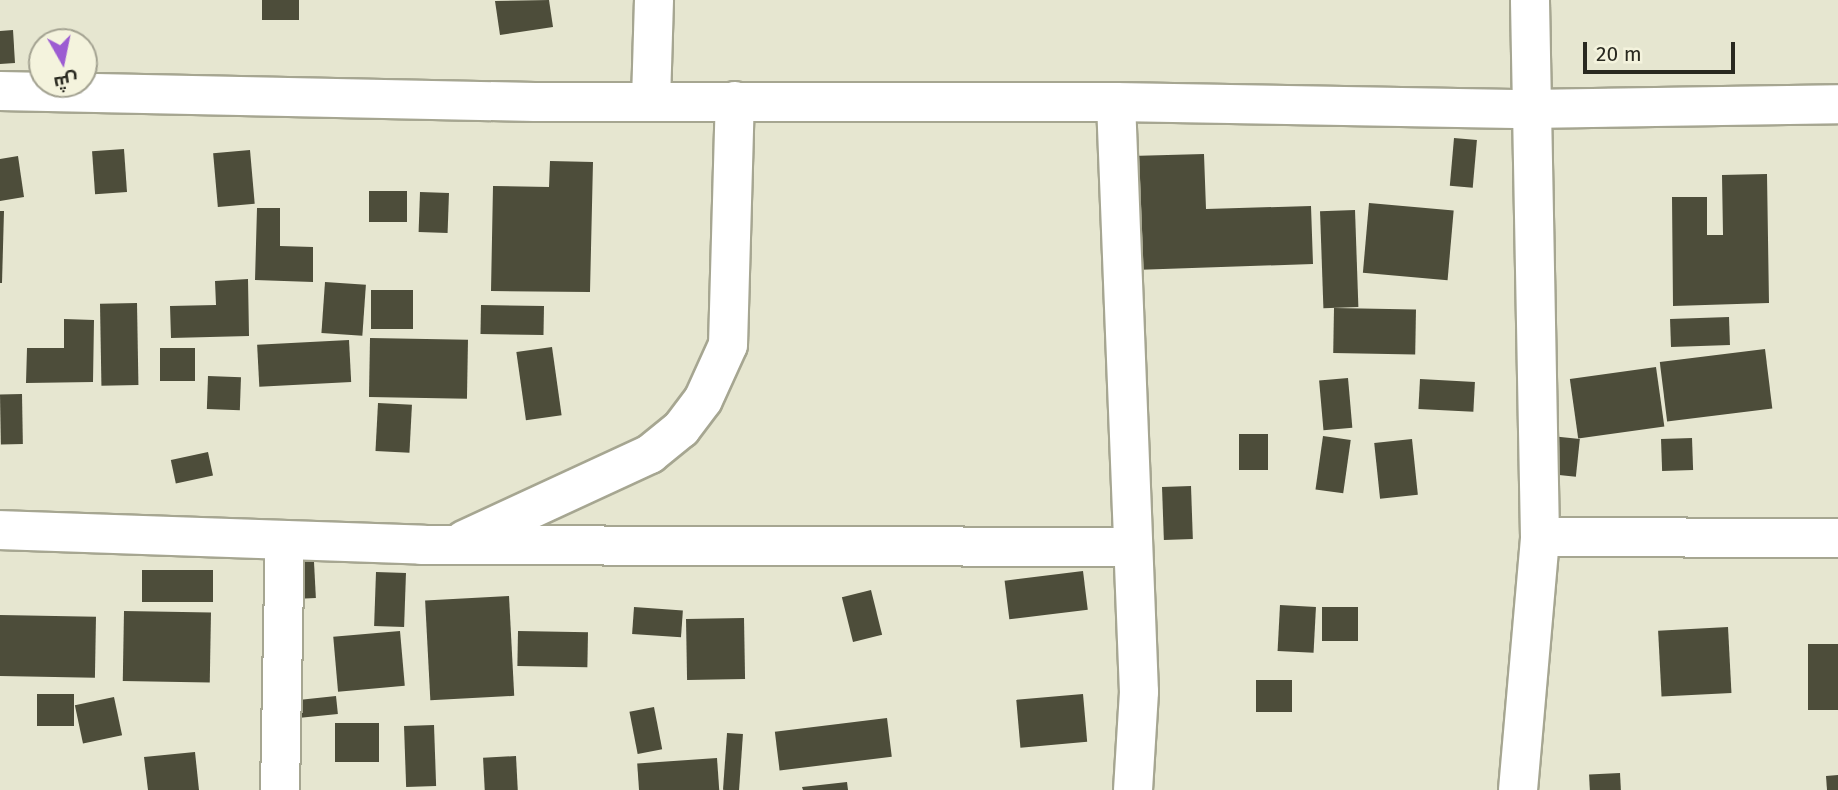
<!DOCTYPE html>
<meta charset="utf-8">
<style>
body{margin:0}
#map{position:relative;width:1838px;height:790px;overflow:hidden;background:#e6e6d0;font-family:"Fira Sans",Cairo,sans-serif}
div>[style]{position:absolute}
[style*='--x']{left:calc(var(--x)*1px);top:calc(var(--y)*1px);width:calc(var(--w)*1px);rotate:calc(var(--a)*1deg)}
.building>*{inset:0;background:#4d4d3a;transform-origin:0 0}
.roads{filter:drop-shadow(2px 0 #a6a691) drop-shadow(-2px 0 #a6a691) drop-shadow(0 2px #a6a691) drop-shadow(0 -2px #a6a691)}
.minor>*{height:38px;margin:-19px;padding:0 19px;transform-origin:19px;border-radius:19px;background:#fff}
span{translate:-50% -50%;white-space:nowrap;text-align:center;line-height:1.15;-webkit-text-stroke:7px #f4f3dd;paint-order:stroke}
.north{position:absolute;left:28px;top:28px;width:70px;height:70px;box-sizing:border-box;background:#f4f3dd;border:2px solid #a3a291;border-radius:50%;rotate:171deg;font-size:19px;font-weight:700;line-height:28px;text-align:center;color:#292920}
.north::after{content:'';display:block;margin:auto;width:24px;height:32px;background:#9c5cd2;clip-path:polygon(50% 0,100% 100%,50% 72%,0 100%)}
.scale{position:absolute;left:1583px;top:42px;width:152px;height:32px;box-sizing:border-box;border:4px solid #292920;border-top:0;padding-left:9px;font-size:21px;line-height:24px;white-space:nowrap;color:#292920;-webkit-text-stroke:5px #f4f3dd;paint-order:stroke}
</style>
<div id="map">
<div class="building">
<i style="left:262px;top:0;width:37px;height:20px"></i>
<i style="clip-path:polygon(549px 0,553px 27px,500px 35px,495px 1px)"></i>
<i style="clip-path:polygon(13px 30px,15px 63px,0 64px,0 31px)"></i>
<i style="left:1454px;top:138px;width:23px;height:48px;rotate:5deg"></i>
<i style="left:124px;top:149px;width:43px;height:32px;rotate:86deg"></i>
<i style="left:250px;top:150px;width:54px;height:37px;rotate:85deg"></i>
<i style="clip-path:polygon(1204px 154px,1206px 209px,1311px 206px,1313px 264px,1134px 270px,1131px 156px)"></i>
<i style="clip-path:polygon(18px 156px,24px 197px,0 201px,0 159px)"></i>
<i style="clip-path:polygon(550px 161px,593px 162px,590px 292px,491px 291px,493px 186px,549px 187px)"></i>
<i style="clip-path:polygon(1767px 174px,1769px 303px,1673px 306px,1672px 197px,1707px 197px,1707px 235px,1723px 235px,1722px 175px)"></i>
<i style="left:407px;top:191px;width:31px;height:38px;rotate:90deg"></i>
<i style="left:420px;top:192px;width:29px;height:40px;rotate:2deg"></i>
<i style="left:1369px;top:203px;width:85px;height:70px;rotate:5deg"></i>
<i style="clip-path:polygon(257px 208px,280px 208px,280px 246px,313px 247px,313px 282px,255px 280px)"></i>
<i style="left:1355px;top:210px;width:97px;height:35px;rotate:88deg"></i>
<i style="clip-path:polygon(0 211px,4px 211px,2px 283px,0 283px)"></i>
<i style="clip-path:polygon(248px 279px,249px 336px,171px 338px,170px 306px,216px 305px,215px 281px)"></i>
<i style="left:325px;top:282px;width:41px;height:51px;rotate:4deg"></i>
<i style="left:371px;top:290px;width:42px;height:39px"></i>
<i style="left:137px;top:303px;width:82px;height:37px;rotate:89deg"></i>
<i style="left:481px;top:305px;width:63px;height:29px;rotate:1deg"></i>
<i style="left:1334px;top:308px;width:82px;height:45px;rotate:1deg"></i>
<i style="left:1729px;top:317px;width:28px;height:59px;rotate:88deg"></i>
<i style="clip-path:polygon(64px 319px,94px 320px,93px 382px,26px 383px,27px 348px,64px 348px)"></i>
<i style="left:370px;top:338px;width:98px;height:59px;rotate:1deg"></i>
<i style="left:349px;top:340px;width:42px;height:92px;rotate:87deg"></i>
<i style="left:552px;top:347px;width:69px;height:36px;rotate:82deg"></i>
<i style="left:160px;top:348px;width:35px;height:33px"></i>
<i style="left:1765px;top:349px;width:60px;height:106px;rotate:83deg"></i>
<i style="left:1656px;top:367px;width:60px;height:87px;rotate:82deg"></i>
<i style="left:208px;top:376px;width:33px;height:33px;rotate:2deg"></i>
<i style="left:1348px;top:378px;width:50px;height:29px;rotate:85deg"></i>
<i style="left:1420px;top:379px;width:55px;height:30px;rotate:3deg"></i>
<i style="left:22px;top:394px;width:50px;height:22px;rotate:89deg"></i>
<i style="left:378px;top:403px;width:34px;height:48px;rotate:3deg"></i>
<i style="left:1239px;top:434px;width:29px;height:36px"></i>
<i style="left:1323px;top:436px;width:28px;height:54px;rotate:8deg"></i>
<i style="left:1551px;top:436px;width:29px;height:38px;rotate:6deg"></i>
<i style="left:1692px;top:438px;width:32px;height:31px;rotate:88deg"></i>
<i style="left:1412px;top:439px;width:56px;height:38px;rotate:84deg"></i>
<i style="left:208px;top:452px;width:24px;height:38px;rotate:78deg"></i>
<i style="left:1191px;top:486px;width:53px;height:29px;rotate:88deg"></i>
<i style="left:313px;top:543px;width:55px;height:27px;rotate:87deg"></i>
<i style="left:142px;top:570px;width:71px;height:32px"></i>
<i style="left:1083px;top:571px;width:39px;height:79px;rotate:83deg"></i>
<i style="left:376px;top:572px;width:30px;height:54px;rotate:2deg"></i>
<i style="left:871px;top:590px;width:46px;height:30px;rotate:76deg"></i>
<i style="left:509px;top:596px;width:100px;height:84px;rotate:87deg"></i>
<i style="left:1280px;top:605px;width:36px;height:46px;rotate:3deg"></i>
<i style="left:634px;top:607px;width:49px;height:27px;rotate:4deg"></i>
<i style="left:1358px;top:607px;width:34px;height:36px;rotate:90deg"></i>
<i style="left:124px;top:611px;width:87px;height:70px;rotate:1deg"></i>
<i style="left:0;top:615px;width:96px;height:61px;rotate:1deg"></i>
<i style="left:744px;top:618px;width:61px;height:58px;rotate:89deg"></i>
<i style="left:1728px;top:627px;width:66px;height:70px;rotate:87deg"></i>
<i style="left:400px;top:631px;width:55px;height:67px;rotate:85deg"></i>
<i style="left:518px;top:631px;width:70px;height:35px;rotate:1deg"></i>
<i style="left:1808px;top:644px;width:30px;height:66px"></i>
<i style="left:1256px;top:680px;width:36px;height:32px"></i>
<i style="left:37px;top:694px;width:37px;height:32px"></i>
<i style="left:1083px;top:694px;width:48px;height:67px;rotate:85deg"></i>
<i style="left:336px;top:696px;width:18px;height:40px;rotate:84deg"></i>
<i style="left:114px;top:697px;width:39px;height:40px;rotate:78deg"></i>
<i style="left:654px;top:707px;width:43px;height:25px;rotate:79deg"></i>
<i style="left:887px;top:718px;width:39px;height:113px;rotate:83deg"></i>
<i style="left:335px;top:723px;width:44px;height:39px"></i>
<i style="left:434px;top:725px;width:61px;height:30px;rotate:88deg"></i>
<i style="left:727px;top:733px;width:16px;height:57px;rotate:4deg"></i>
<i style="clip-path:polygon(195px 752px,199px 790px,148px 790px,144px 757px)"></i>
<i style="left:516px;top:756px;width:34px;height:33px;rotate:87deg"></i>
<i style="left:717px;top:758px;width:32px;height:80px;rotate:86deg"></i>
<i style="left:1620px;top:773px;width:17px;height:31px;rotate:87deg"></i>
<i style="clip-path:polygon(1838px 775px,1838px 790px,1827px 790px,1826px 776px)"></i>
<i style="clip-path:polygon(847px 782px,848px 790px,803px 790px,802px 787px)"></i>
</div>
<div class="roads">
<div class="minor">
<i style="--x:0;--y:91;--w:535;--a:1.18"></i>
<i style="--x:535;--y:102;--w:581;--a:0"></i>
<i style="--x:1116;--y:102;--w:413;--a:1"></i>
<i style="--x:1529;--y:109;--w:309;--a:-0.9"></i>
<i style="--x:651;--y:101;--w:101;--a:-88.3"></i>
<i style="--x:1116;--y:102;--w:590;--a:87.77"></i>
<i style="--x:1139;--y:692;--w:98;--a:93.5"></i>
<i style="--x:0;--y:530;--w:421;--a:2"></i>
<i style="--x:421;--y:545;--w:712;--a:0.16"></i>
<i style="--x:1540;--y:537;--w:298;--a:0.2"></i>
<i style="--x:464;--y:540;--w:205;--a:-24.8"></i>
<i style="--x:650;--y:454;--w:40;--a:-39"></i>
<i style="--x:681;--y:429;--w:36;--a:-53"></i>
<i style="--x:703;--y:400;--w:60;--a:-65.6"></i>
<i style="--x:728;--y:345;--w:244;--a:-88.4"></i>
<i style="--x:280;--y:790;--w:250;--a:-88.9"></i>
<i style="--x:1518;--y:790;--w:254;--a:-85"></i>
<i style="--x:1540;--y:537;--w:537;--a:-91.07"></i>
</div>
</div>
<div class="north">ش</div>
<div class="scale">20 m</div>
</div>
